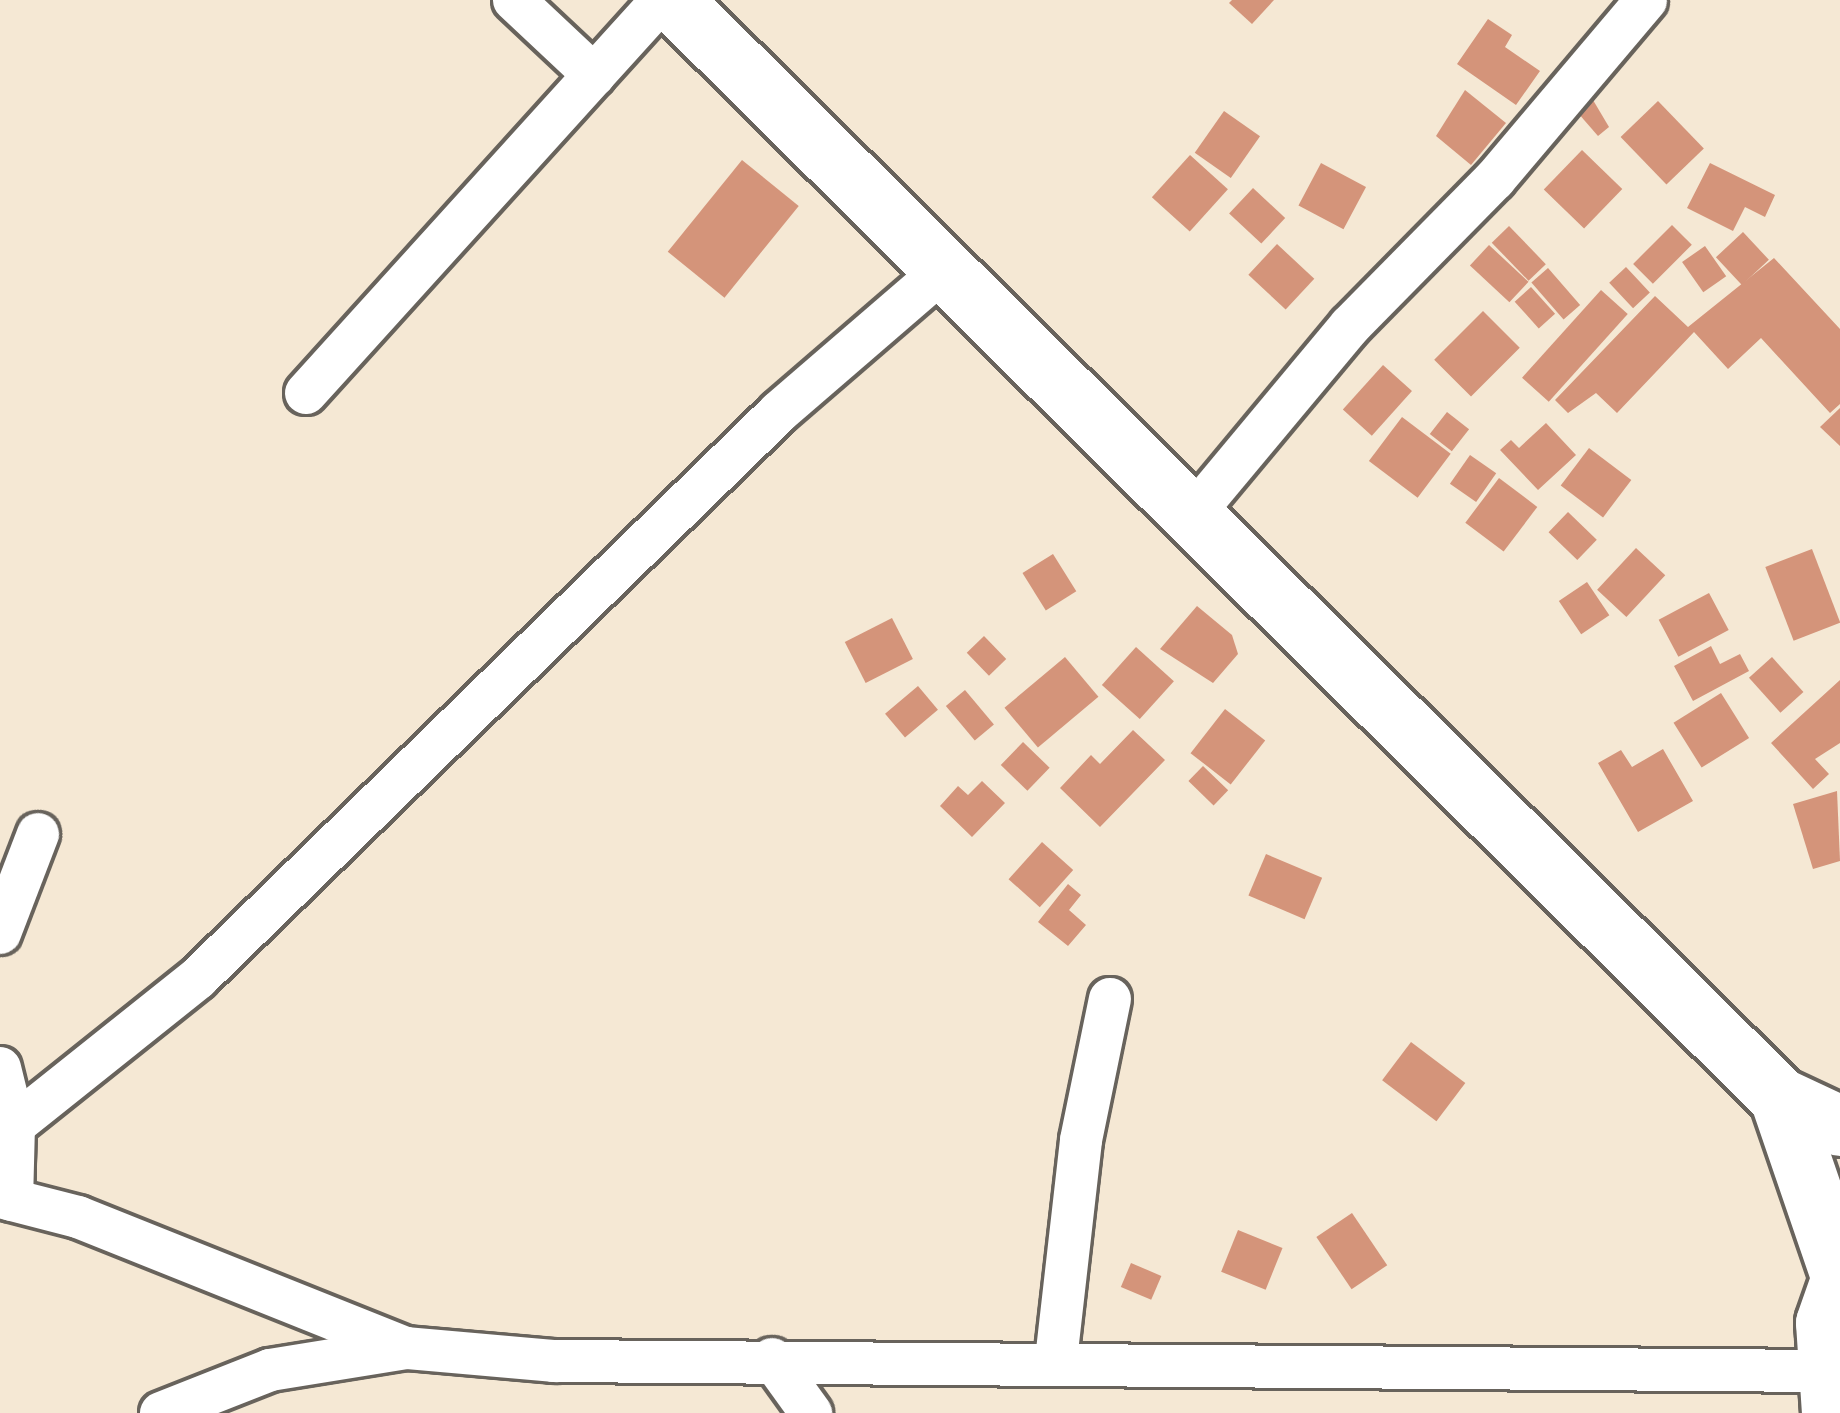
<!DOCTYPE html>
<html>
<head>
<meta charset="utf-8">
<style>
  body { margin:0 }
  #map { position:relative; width:1840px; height:1413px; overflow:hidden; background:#f5e8d4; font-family:Pangolin,sans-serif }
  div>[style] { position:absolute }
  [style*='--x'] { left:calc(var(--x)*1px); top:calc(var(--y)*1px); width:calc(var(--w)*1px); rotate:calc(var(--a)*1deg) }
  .building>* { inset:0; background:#d4947a; transform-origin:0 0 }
  .roads { filter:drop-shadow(3px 0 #68635c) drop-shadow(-3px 0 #68635c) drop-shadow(0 3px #68635c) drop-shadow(0 -3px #68635c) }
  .street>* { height:42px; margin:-21px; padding:0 21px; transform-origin:21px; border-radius:21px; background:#fff }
  .secondary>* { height:60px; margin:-30px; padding:0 30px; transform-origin:30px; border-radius:30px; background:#fff }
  span { translate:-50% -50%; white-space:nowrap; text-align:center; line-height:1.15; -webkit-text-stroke:9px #f7f3e8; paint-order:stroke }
</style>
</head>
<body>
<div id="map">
  <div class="building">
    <div style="clip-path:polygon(1274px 0,1252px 24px,1229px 3px,1232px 0)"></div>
    <div style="clip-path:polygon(1488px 19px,1512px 35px,1505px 47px,1540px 71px,1516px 105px,1457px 64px)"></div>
    <div style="clip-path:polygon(1465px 90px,1506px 123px,1471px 165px,1436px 136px)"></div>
    <div style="clip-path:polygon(1593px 100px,1609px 127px,1598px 136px,1578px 113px)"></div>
    <div style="left:1658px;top:101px;width:66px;height:52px;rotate:46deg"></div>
    <div style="left:1224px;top:111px;width:44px;height:51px;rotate:35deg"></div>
    <div style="left:1582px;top:150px;width:56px;height:55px;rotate:44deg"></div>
    <div style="left:1190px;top:155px;width:51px;height:57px;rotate:42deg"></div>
    <div style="left:742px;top:160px;width:73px;height:118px;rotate:39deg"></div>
    <div style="left:1321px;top:163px;width:51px;height:48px;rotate:28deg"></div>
    <div style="clip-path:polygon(1710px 163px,1775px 195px,1765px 217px,1745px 207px,1733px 231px,1687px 208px)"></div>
    <div style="left:1253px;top:188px;width:44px;height:35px;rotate:43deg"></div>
    <div style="left:1672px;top:225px;width:28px;height:55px;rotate:45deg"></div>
    <div style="left:1509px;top:226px;width:53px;height:24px;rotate:46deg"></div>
    <div style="left:1743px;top:232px;width:38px;height:37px;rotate:47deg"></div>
    <div style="left:1277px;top:244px;width:51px;height:42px;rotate:43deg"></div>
    <div style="left:1489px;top:245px;width:54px;height:28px;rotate:43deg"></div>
    <div style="left:1705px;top:246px;width:37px;height:28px;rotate:55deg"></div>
    <div style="clip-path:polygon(1774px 258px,1840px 329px,1840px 404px,1830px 413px,1761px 338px,1728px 369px,1694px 332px,1617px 413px,1596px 393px,1568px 413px,1555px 400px,1655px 296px,1688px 327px)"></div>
    <div style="left:1626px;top:267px;width:35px;height:23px;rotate:47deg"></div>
    <div style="left:1548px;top:268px;width:49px;height:22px;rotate:49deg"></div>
    <div style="left:1531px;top:287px;width:36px;height:22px;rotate:48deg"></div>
    <div style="left:1601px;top:290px;width:36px;height:118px;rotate:42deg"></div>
    <div style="left:1483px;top:311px;width:52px;height:69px;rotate:45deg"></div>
    <div style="left:1383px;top:365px;width:39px;height:60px;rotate:42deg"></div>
    <div style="clip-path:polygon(1840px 408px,1840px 446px,1820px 427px)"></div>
    <div style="left:1447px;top:412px;width:28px;height:28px;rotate:38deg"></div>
    <div style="left:1402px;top:417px;width:61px;height:55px;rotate:37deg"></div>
    <div style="clip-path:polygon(1546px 423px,1576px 455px,1538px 490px,1500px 450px,1511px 440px,1519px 448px)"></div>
    <div style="left:1589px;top:448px;width:53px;height:47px;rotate:37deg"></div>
    <div style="left:1470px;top:455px;width:32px;height:35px;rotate:35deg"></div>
    <div style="left:1499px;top:478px;width:48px;height:56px;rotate:37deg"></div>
    <div style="left:1568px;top:512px;width:40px;height:28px;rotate:44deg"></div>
    <div style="left:1636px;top:548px;width:40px;height:57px;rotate:43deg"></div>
    <div style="left:1812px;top:549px;width:79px;height:50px;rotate:69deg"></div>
    <div style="left:1053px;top:554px;width:44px;height:36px;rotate:58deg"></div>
    <div style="left:1587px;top:582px;width:40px;height:34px;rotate:56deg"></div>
    <div style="left:1709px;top:593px;width:42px;height:57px;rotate:62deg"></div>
    <div style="clip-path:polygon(1197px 606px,1232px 635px,1238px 654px,1213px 683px,1160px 649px)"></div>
    <div style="left:892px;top:618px;width:46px;height:53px;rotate:63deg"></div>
    <div style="left:984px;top:636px;width:32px;height:24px;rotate:46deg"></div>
    <div style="clip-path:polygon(1711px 646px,1720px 664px,1740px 654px,1749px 671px,1693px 701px,1674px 666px)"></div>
    <div style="left:1136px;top:647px;width:51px;height:51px;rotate:42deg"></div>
    <div style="left:1065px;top:657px;width:52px;height:79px;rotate:50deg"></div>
    <div style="left:1772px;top:657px;width:47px;height:31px;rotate:48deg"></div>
    <div style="clip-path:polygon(1840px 680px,1840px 743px,1815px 759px,1829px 774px,1813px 789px,1771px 743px)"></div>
    <div style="left:918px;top:686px;width:31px;height:43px;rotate:50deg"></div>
    <div style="left:965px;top:690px;width:45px;height:25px;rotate:50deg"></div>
    <div style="left:1721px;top:693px;width:53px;height:56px;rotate:58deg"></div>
    <div style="left:1225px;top:709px;width:51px;height:56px;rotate:38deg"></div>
    <div style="clip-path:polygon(1133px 730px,1165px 760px,1100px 827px,1060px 788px,1091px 755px,1100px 764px)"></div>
    <div style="left:1023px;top:742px;width:37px;height:32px;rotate:44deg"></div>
    <div style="clip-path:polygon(1663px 749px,1693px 801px,1638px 832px,1598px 763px,1621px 750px,1632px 767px)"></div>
    <div style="left:1203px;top:766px;width:35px;height:21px;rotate:44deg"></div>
    <div style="clip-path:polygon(982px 781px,1005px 803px,972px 837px,940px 806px,958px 786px,968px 795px)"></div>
    <div style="clip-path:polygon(1837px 791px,1840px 861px,1813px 869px,1793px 804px)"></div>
    <div style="left:1042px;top:842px;width:42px;height:50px;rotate:42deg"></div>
    <div style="left:1266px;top:854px;width:61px;height:45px;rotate:23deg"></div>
    <div style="clip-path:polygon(1068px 884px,1081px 895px,1069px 910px,1086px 925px,1068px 946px,1038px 922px)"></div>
    <div style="left:1411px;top:1042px;width:68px;height:48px;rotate:37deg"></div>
    <div style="left:1352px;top:1213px;width:63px;height:43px;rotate:56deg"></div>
    <div style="left:1238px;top:1230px;width:48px;height:45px;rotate:22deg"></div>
    <div style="left:1131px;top:1263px;width:33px;height:26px;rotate:23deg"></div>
  </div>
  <div class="roads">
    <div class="street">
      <div style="--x:514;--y:0;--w:110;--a:43.2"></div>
      <div style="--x:306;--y:393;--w:530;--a:-47.83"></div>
      <div style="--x:1195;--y:512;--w:242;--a:-50.2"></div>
      <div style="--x:1350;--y:326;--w:206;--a:-45.4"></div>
      <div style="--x:1495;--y:179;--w:234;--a:-49.8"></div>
      <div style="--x:0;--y:933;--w:106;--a:-69"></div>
      <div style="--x:0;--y:1068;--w:59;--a:76.2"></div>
      <div style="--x:14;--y:1125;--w:75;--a:91.5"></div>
      <div style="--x:14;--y:1125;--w:236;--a:-38.6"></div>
      <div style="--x:198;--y:978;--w:811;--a:-44.25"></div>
      <div style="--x:779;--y:412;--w:221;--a:-40.8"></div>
      <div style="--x:0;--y:1197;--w:81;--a:14.4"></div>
      <div style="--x:78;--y:1217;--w:350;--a:21.8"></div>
      <div style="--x:772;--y:1359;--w:67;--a:54.2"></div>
      <div style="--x:1056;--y:1360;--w:221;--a:-83.5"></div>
      <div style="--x:1081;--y:1140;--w:144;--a:-78.4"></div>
      <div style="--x:161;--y:1413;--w:117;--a:-21.5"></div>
      <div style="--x:270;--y:1370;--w:138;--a:-9.2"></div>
      <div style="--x:406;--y:1348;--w:149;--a:5"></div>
      <div style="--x:554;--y:1361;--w:1270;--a:0.45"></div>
    </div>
    <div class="secondary">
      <div style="--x:672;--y:0;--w:1560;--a:44.74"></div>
      <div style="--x:1780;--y:1098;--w:66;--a:25"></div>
      <div style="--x:1780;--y:1098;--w:185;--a:71.1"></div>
      <div style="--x:1832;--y:1413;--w:90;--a:-93.8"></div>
      <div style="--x:1826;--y:1323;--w:42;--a:-70.7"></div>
    </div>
  </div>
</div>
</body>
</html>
